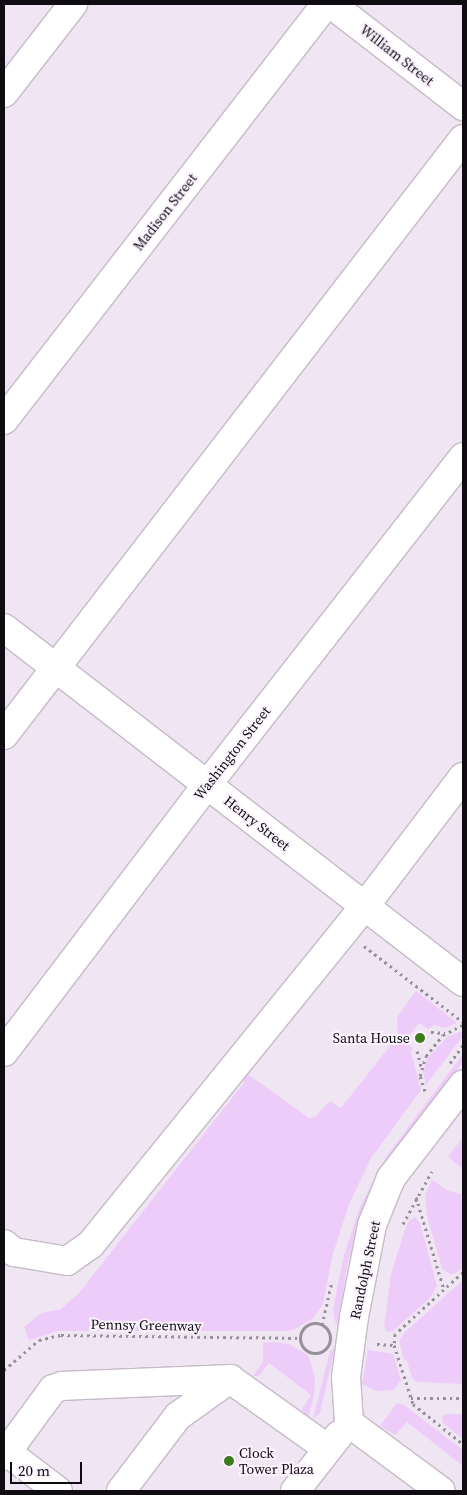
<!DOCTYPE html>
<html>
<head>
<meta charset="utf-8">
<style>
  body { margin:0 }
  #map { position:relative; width:467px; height:1495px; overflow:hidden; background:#efe5f3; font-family:"Source Serif 4",serif }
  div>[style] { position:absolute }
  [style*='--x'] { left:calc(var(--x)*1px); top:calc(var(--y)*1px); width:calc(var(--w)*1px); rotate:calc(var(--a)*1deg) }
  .green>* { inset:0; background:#eeccf9 }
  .path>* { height:3px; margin-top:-1.5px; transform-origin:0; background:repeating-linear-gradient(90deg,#978f9a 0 2.5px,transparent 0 6.5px) }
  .path>.ring { margin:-1.5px; padding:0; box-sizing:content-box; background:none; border:3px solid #978f9a; border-radius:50% }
  .roads { filter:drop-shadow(1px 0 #c5bbc8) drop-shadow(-1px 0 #c5bbc8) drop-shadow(0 1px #c5bbc8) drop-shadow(0 -1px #c5bbc8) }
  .minor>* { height:28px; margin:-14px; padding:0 14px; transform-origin:14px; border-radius:14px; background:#fff }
  .dots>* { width:14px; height:14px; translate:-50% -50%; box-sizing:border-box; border:2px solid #fbf3fe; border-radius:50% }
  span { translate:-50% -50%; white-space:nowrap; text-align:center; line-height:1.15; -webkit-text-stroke:4px #fbf3fe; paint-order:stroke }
  .street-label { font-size:14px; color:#100d12 }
  .poi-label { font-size:14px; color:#100d12 }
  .right { translate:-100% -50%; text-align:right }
  .left { translate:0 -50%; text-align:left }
  .frame { position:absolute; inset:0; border:5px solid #100d12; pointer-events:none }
  .scale { position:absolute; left:10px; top:1462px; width:72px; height:22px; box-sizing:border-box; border:2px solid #100d12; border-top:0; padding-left:6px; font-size:15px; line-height:18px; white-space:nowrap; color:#100d12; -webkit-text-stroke:4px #fbf3fe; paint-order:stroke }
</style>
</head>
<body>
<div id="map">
  <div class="green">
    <div style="clip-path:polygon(416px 991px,457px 1023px,445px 1028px,434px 1025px,428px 1029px,419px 1023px,405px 1041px,413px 1048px,411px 1052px,421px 1090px,371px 1158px,349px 1204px,332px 1257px,323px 1304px,313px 1318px,297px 1328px,287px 1331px,58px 1331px,29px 1340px,24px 1327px,41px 1313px,61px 1309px,79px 1293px,243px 1084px,246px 1073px,309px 1118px,315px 1117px,330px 1101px,341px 1108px,398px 1036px,397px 1017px)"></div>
    <div style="clip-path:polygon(463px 1031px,463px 1036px,426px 1085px,423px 1072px,427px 1059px,447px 1037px)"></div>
    <div style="clip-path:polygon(463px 1054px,463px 1062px,397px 1149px,361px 1220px,347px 1265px,338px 1328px,334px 1318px,333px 1309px,344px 1255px,360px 1207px,386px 1157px)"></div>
    <div style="clip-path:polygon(463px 1137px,463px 1169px,448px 1157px)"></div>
    <div style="clip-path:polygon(432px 1180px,447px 1190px,463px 1195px,463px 1268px,452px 1275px,442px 1269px,427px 1216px,425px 1195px)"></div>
    <div style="clip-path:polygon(415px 1217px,420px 1223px,437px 1286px,430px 1298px,393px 1331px,387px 1332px,384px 1327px,391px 1274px,404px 1232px,409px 1221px)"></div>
    <div style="clip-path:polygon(463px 1280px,463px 1384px,417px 1382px,412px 1378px,407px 1361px,404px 1360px,399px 1341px,404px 1333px)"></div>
    <div style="clip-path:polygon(271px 1342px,289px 1344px,308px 1355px,315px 1377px,314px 1395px,308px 1418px,302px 1409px,311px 1395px,269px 1363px,259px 1376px,253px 1376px,263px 1362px,263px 1343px)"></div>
    <div style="clip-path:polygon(335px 1348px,320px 1413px,313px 1419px,330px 1351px)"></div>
    <div style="clip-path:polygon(368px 1350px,393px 1354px,401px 1380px,394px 1390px,377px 1391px,362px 1384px)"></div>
    <div style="clip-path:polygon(397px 1403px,404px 1405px,463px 1450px,463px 1466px,407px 1422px,395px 1435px,380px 1426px)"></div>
    <div style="clip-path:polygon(445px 1414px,463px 1414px,463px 1439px,443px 1423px,442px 1417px)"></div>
  </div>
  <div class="path">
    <div style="--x:364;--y:946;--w:125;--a:37.5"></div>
    <div style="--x:431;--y:1032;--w:14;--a:4"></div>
    <div style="--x:417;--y:1051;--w:16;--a:75"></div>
    <div style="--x:450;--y:1063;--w:22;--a:-54"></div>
    <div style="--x:425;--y:1091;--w:16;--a:-108"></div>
    <div style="--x:420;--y:1076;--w:21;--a:-73"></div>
    <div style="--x:426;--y:1056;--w:27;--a:-51"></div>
    <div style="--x:443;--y:1035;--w:22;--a:-27"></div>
    <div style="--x:416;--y:1197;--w:97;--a:73.2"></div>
    <div style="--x:403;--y:1224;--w:60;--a:-61.3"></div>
    <div style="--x:463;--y:1272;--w:92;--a:137.6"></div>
    <div style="--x:395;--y:1334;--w:11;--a:95"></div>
    <div style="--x:394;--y:1345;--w:62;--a:72.1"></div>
    <div style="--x:413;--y:1404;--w:64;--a:38.7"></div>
    <div class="ring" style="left:300px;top:1323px;width:27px;height:27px"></div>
    <div style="--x:322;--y:1325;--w:45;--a:-77.2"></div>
    <div style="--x:377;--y:1344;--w:17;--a:3"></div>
    <div style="--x:4;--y:1370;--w:46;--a:-40.6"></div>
    <div style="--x:39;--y:1340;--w:23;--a:-13"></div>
    <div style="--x:61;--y:1335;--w:239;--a:0.7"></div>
    <div style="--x:411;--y:1398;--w:52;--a:0"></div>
  </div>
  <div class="roads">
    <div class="minor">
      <div style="--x:331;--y:4;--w:167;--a:37.7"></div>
      <div style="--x:4;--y:93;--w:113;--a:-52.2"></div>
      <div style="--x:4;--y:420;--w:526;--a:-52.26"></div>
      <div style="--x:4;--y:628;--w:580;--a:37.64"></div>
      <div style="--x:4;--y:735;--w:752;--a:-52.4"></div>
      <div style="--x:4;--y:1052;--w:335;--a:-52.8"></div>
      <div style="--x:207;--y:785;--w:416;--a:-52"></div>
      <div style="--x:4;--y:1244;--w:13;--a:39"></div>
      <div style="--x:14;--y:1252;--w:54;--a:9.6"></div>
      <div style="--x:67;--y:1261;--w:29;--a:-35"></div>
      <div style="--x:91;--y:1244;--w:435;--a:-51"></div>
      <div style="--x:365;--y:906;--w:162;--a:-52.8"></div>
      <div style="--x:349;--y:1423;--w:46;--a:-93.7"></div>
      <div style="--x:346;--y:1377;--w:61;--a:-82.4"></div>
      <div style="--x:354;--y:1317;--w:94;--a:-78.9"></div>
      <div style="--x:372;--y:1225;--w:51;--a:-68"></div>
      <div style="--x:391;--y:1178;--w:118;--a:-52.3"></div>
      <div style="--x:349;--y:1423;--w:114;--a:36.5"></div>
      <div style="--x:7;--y:1452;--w:64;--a:37.4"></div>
      <div style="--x:4;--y:1456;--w:83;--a:-53.8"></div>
      <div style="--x:53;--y:1389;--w:9;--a:-18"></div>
      <div style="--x:62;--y:1386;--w:168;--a:-2.4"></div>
      <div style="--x:121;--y:1491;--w:94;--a:-52.8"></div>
      <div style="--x:178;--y:1416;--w:64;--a:-35.4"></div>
      <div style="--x:230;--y:1379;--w:120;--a:35.5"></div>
      <div style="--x:295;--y:1491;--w:71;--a:-51.8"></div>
    </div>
  </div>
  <div class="dots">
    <div style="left:420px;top:1038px;background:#3b7c1c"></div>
    <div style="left:229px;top:1461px;background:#3b7c1c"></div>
  </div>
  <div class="street-label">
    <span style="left:397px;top:55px;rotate:38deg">William Street</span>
    <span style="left:165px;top:212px;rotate:-52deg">Madison Street</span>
    <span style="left:232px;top:753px;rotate:-52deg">Washington Street</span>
    <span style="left:257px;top:823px;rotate:38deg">Henry Street</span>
    <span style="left:365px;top:1270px;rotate:-78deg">Randolph Street</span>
    <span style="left:146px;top:1325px;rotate:1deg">Pennsy Greenway</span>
  </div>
  <div class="poi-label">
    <span class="right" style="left:410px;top:1038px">Santa House</span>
    <span class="left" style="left:239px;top:1461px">Clock<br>Tower Plaza</span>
  </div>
  <div class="frame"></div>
  <div class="scale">20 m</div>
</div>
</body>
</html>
